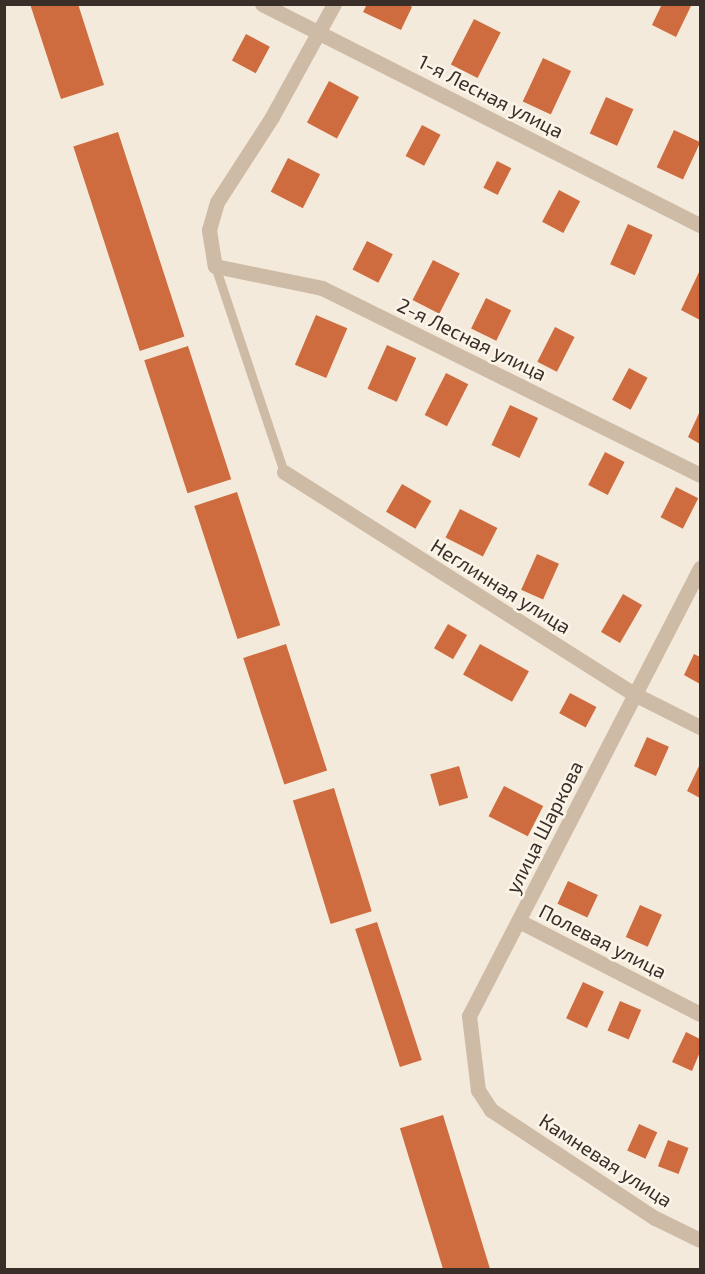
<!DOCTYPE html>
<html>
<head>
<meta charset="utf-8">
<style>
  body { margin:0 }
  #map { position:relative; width:705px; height:1274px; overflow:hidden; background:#f4eadb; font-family:"Exo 2",sans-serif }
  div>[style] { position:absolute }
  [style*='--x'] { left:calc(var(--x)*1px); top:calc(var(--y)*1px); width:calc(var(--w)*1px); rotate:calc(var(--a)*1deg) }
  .building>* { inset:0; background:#ce6c3f; transform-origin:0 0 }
  .service>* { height:9px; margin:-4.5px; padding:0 4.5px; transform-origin:4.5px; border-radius:4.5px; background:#cdbba6 }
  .minor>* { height:15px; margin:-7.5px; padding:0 7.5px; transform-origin:7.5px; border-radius:7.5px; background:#cdbba6 }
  span { translate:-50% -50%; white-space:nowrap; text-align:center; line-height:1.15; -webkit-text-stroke:5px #fbf4e8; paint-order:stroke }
  .street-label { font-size:20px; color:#392e28 }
  .frame { position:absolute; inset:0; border:6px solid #392e28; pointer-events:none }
</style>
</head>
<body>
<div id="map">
  <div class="building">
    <div style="clip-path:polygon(30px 4px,78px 4px,104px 85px,61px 99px)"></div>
    <div style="clip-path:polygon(367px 4px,407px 4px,412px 7px,401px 30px,363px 12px)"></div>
    <div style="clip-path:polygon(662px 4px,692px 4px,676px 37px,652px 25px)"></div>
    <div style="left:474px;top:19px;width:30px;height:51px;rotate:27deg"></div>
    <div style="left:246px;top:34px;width:27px;height:30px;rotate:28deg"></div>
    <div style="left:543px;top:58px;width:31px;height:48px;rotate:25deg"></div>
    <div style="left:329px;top:81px;width:34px;height:47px;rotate:28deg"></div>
    <div style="left:606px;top:97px;width:30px;height:40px;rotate:24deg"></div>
    <div style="left:422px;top:125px;width:21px;height:35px;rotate:28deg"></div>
    <div style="left:674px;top:130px;width:29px;height:41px;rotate:25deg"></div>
    <div style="left:118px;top:132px;width:215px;height:47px;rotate:72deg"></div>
    <div style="left:288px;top:158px;width:36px;height:38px;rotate:27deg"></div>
    <div style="left:497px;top:161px;width:16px;height:30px;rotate:27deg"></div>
    <div style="left:559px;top:190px;width:24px;height:36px;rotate:28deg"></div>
    <div style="left:628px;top:224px;width:27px;height:44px;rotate:24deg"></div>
    <div style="left:367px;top:241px;width:29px;height:32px;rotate:27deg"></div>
    <div style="left:433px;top:260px;width:30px;height:45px;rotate:27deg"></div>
    <div style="clip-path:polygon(700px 270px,700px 320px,681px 310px)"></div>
    <div style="left:486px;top:298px;width:28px;height:34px;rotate:26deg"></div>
    <div style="left:316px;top:315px;width:34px;height:54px;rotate:23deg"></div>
    <div style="left:555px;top:327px;width:22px;height:39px;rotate:27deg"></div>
    <div style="left:387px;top:345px;width:32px;height:48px;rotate:24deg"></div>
    <div style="left:188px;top:346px;width:140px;height:46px;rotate:72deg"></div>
    <div style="left:629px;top:368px;width:21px;height:36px;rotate:28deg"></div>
    <div style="left:446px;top:373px;width:25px;height:47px;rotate:27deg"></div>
    <div style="left:510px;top:405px;width:31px;height:44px;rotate:25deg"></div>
    <div style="clip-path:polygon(700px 411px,700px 444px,688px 437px)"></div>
    <div style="left:605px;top:452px;width:22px;height:37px;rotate:27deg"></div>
    <div style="left:402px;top:484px;width:34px;height:32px;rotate:30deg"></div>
    <div style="left:676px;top:487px;width:25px;height:34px;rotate:27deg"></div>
    <div style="left:237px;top:492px;width:140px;height:45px;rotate:72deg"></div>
    <div style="left:460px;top:509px;width:42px;height:32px;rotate:27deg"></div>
    <div style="left:537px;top:554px;width:24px;height:39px;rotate:24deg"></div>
    <div style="left:623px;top:594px;width:22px;height:44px;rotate:30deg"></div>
    <div style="left:448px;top:624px;width:22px;height:28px;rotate:30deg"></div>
    <div style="left:286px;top:644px;width:133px;height:45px;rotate:72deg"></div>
    <div style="left:480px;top:644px;width:56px;height:35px;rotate:29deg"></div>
    <div style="clip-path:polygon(694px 654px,700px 657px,700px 684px,684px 675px)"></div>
    <div style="left:570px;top:693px;width:30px;height:23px;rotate:28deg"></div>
    <div style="left:647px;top:737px;width:24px;height:32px;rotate:24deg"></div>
    <div style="clip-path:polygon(700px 764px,700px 798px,687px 791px)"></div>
    <div style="left:459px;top:766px;width:33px;height:30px;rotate:74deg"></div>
    <div style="left:504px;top:786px;width:44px;height:34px;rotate:27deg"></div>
    <div style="left:334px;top:788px;width:129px;height:43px;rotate:73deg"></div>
    <div style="left:568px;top:881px;width:33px;height:25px;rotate:25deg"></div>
    <div style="left:640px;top:905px;width:24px;height:35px;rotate:24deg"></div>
    <div style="left:377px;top:922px;width:145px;height:23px;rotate:72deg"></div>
    <div style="left:583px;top:982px;width:23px;height:40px;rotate:25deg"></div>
    <div style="left:620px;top:1001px;width:23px;height:32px;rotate:23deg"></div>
    <div style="clip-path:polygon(686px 1032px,700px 1039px,700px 1052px,692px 1071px,672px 1062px)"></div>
    <div style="left:443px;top:1115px;width:162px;height:45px;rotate:73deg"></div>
    <div style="left:639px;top:1124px;width:20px;height:29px;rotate:24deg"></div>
    <div style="left:668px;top:1140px;width:22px;height:28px;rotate:21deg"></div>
  </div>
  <div class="service">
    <div style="--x:215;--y:266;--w:217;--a:71.5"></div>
  </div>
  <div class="minor">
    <div style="--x:262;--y:4;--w:491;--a:26.8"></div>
    <div style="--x:334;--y:4;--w:129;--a:118.8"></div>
    <div style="--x:272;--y:117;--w:101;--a:122.9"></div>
    <div style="--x:217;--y:202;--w:29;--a:106"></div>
    <div style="--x:209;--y:230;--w:36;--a:81"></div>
    <div style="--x:215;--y:266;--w:109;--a:11.6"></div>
    <div style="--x:322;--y:288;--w:422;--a:26.3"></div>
    <div style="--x:284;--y:472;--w:417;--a:32.4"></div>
    <div style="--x:636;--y:695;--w:72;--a:26.6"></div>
    <div style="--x:700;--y:568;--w:504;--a:117.28"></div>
    <div style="--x:469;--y:1016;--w:75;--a:83.1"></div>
    <div style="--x:478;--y:1090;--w:24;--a:57"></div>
    <div style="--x:491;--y:1110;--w:196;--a:33.4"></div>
    <div style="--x:655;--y:1218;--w:50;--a:26.1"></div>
    <div style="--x:519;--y:921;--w:203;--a:27.2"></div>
  </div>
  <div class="street-label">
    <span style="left:491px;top:96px;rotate:27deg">1-я Лесная улица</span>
    <span style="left:472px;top:339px;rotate:26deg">2-я Лесная улица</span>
    <span style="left:501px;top:586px;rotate:32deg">Неглинная улица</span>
    <span style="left:544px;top:827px;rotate:-63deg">улица Шаркова</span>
    <span style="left:603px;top:941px;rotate:27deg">Полевая улица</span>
    <span style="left:606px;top:1160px;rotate:33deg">Камневая улица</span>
  </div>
  <div class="frame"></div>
</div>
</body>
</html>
